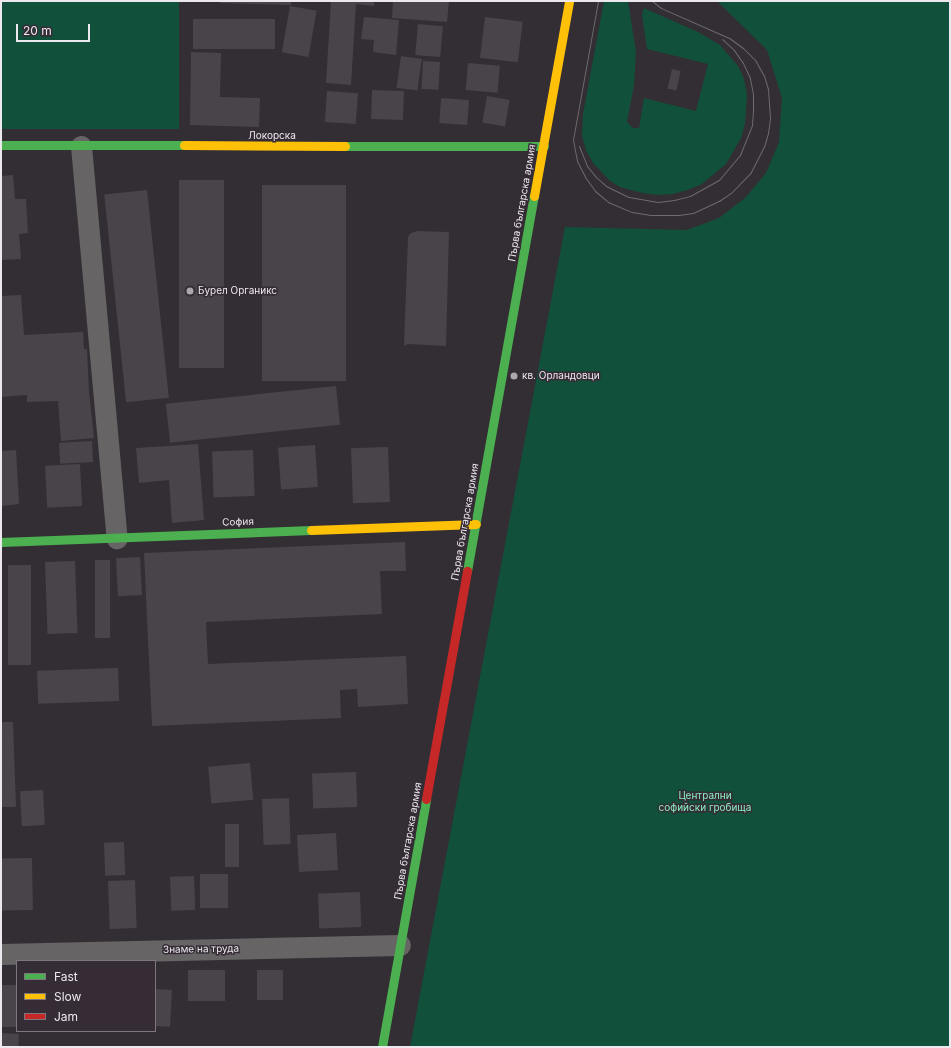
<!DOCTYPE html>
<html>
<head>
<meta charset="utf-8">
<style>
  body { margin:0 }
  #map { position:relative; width:951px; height:1048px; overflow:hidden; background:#332e34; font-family:Inter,sans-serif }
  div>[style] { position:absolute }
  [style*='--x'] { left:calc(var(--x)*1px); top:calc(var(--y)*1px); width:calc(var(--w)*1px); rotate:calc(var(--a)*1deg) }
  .green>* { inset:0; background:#11503a; transform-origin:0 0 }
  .building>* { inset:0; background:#484449; transform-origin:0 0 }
  .street>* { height:21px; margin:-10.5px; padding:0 10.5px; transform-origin:10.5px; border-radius:10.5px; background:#666464 }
  .fast>* { height:9px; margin:-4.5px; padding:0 4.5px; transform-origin:4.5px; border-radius:4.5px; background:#4caf50 }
  .slow>* { height:9px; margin:-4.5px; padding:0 4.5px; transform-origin:4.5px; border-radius:4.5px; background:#ffc107 }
  .jam>* { height:9px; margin:-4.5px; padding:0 4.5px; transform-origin:4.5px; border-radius:4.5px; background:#c62828 }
  .tram>* { height:1px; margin:-0.5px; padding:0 0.5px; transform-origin:0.5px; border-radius:0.5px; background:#6e6a6d }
  .dots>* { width:11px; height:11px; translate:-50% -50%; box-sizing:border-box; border:2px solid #352c36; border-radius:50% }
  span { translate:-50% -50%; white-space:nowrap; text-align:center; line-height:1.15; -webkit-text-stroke:3px #352c36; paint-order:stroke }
  .street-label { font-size:10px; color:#ede8ee }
  .poi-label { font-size:10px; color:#ede8ee }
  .left { translate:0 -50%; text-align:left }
  .park-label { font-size:10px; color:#8bedc1 }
  .frame { position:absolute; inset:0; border:2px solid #ede8ee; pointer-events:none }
  .legend { position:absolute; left:16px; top:960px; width:140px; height:72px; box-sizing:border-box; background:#352c36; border:1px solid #7f7780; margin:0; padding:5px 7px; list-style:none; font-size:12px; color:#ede8ee }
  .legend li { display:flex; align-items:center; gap:8px; height:20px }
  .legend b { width:20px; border:1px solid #7f7780 }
  .scale { position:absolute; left:16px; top:24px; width:74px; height:18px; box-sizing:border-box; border:2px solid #ede8ee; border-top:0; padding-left:5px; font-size:12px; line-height:14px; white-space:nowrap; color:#ede8ee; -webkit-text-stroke:3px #352c36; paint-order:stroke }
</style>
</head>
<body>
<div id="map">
  <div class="green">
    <div style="left:1px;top:1px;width:178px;height:128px"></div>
    <div style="clip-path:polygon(604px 1px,628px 1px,636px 52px,634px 85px,627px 122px,633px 128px,639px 128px,644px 98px,696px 111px,708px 64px,647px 49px,642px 15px,644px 8px,698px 32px,720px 45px,738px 66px,744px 79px,747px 95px,745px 124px,741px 138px,726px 164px,702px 184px,688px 190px,673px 194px,658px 195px,642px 193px,620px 187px,610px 181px,593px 163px,586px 150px,582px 136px,583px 114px)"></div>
    <div style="clip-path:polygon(717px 1px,950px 1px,950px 1047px,410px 1047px,565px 227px,687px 230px,719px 218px,745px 198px,766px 173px,779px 142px,782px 98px,767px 50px)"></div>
  </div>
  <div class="building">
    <div style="clip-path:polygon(220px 1px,291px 1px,291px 5px,220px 3px)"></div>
    <div style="clip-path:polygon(331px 1px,374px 1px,374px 6px,356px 4px,351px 85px,326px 83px)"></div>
    <div style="clip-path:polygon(393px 1px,449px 1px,447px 22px,392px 18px)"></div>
    <div style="left:290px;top:6px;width:27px;height:47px;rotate:10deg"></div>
    <div style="clip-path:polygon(364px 17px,399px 20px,396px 55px,373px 52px,374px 40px,361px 39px)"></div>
    <div style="left:485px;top:17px;width:38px;height:41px;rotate:7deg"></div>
    <div style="left:193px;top:19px;width:82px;height:30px"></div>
    <div style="left:418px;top:24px;width:25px;height:31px;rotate:5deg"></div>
    <div style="clip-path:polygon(191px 52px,221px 53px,220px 97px,260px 98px,259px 127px,190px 125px)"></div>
    <div style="left:401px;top:56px;width:21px;height:32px;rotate:8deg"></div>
    <div style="left:423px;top:61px;width:17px;height:28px;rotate:3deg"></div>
    <div style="left:468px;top:63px;width:32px;height:27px;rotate:5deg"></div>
    <div style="left:672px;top:69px;width:9px;height:20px;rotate:13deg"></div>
    <div style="left:372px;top:90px;width:32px;height:29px;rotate:2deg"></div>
    <div style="left:327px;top:91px;width:31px;height:31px;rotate:4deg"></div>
    <div style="left:487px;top:96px;width:23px;height:27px;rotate:10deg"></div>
    <div style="left:441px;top:98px;width:28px;height:25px;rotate:4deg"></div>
    <div style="clip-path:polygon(13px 175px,15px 199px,26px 199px,28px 233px,19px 234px,21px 259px,1px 260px,1px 176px)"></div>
    <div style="left:179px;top:180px;width:45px;height:188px"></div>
    <div style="left:262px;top:185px;width:84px;height:196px"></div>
    <div style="left:147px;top:190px;width:209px;height:43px;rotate:84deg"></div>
    <div style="clip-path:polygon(418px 231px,449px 232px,446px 346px,408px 344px,404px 346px,408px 237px,411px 233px)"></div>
    <div style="clip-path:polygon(21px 295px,24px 335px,83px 332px,84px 349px,87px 349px,89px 392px,94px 438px,61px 441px,58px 401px,27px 402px,27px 395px,1px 397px,1px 296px)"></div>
    <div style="left:336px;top:386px;width:39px;height:171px;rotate:84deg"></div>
    <div style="left:92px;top:441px;width:21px;height:33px;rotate:87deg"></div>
    <div style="clip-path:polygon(198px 444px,204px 520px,172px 523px,169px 480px,139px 483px,136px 448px)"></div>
    <div style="left:315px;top:445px;width:42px;height:37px;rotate:86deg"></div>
    <div style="left:388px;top:447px;width:55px;height:37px;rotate:88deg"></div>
    <div style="clip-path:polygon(16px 450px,19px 504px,1px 506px,1px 451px)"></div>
    <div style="left:253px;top:450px;width:46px;height:41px;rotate:88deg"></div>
    <div style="left:80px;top:464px;width:42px;height:35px;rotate:87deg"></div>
    <div style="clip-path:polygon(405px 542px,406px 571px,380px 571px,382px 614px,206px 622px,208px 664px,406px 656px,408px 704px,358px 707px,357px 689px,340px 690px,341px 718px,152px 726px,144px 553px)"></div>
    <div style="left:140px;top:557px;width:38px;height:24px;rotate:87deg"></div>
    <div style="left:95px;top:560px;width:15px;height:78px"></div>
    <div style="left:75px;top:561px;width:72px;height:30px;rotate:88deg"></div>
    <div style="left:8px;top:565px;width:23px;height:100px"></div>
    <div style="left:118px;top:668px;width:33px;height:81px;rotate:88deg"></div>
    <div style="clip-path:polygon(1px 722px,13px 722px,16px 807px,1px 807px)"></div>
    <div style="left:250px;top:763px;width:37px;height:42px;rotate:85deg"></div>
    <div style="left:356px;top:772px;width:35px;height:44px;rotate:88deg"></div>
    <div style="left:43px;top:790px;width:35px;height:23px;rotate:87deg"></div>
    <div style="left:289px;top:798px;width:46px;height:27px;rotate:88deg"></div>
    <div style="left:225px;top:824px;width:14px;height:43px"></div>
    <div style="left:336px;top:833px;width:37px;height:39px;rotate:87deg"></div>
    <div style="left:124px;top:842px;width:33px;height:20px;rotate:88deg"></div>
    <div style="left:32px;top:858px;width:52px;height:31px;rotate:89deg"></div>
    <div style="left:200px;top:874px;width:28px;height:34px"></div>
    <div style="left:194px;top:876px;width:34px;height:24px;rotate:88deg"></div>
    <div style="left:135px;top:880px;width:48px;height:27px;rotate:88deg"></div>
    <div style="left:360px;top:892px;width:35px;height:42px;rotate:88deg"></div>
    <div style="left:188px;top:970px;width:37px;height:31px"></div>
    <div style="left:283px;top:970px;width:30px;height:26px;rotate:90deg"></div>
    <div style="left:1px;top:985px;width:16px;height:42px"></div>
    <div style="left:155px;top:989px;width:17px;height:37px;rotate:3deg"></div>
    <div style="left:1px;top:1033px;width:18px;height:14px;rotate:3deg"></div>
  </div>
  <div class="street">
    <div style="--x:81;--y:146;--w:394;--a:84.8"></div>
    <div style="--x:1;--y:954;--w:399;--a:-1.3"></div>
  </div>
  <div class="fast">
    <div style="--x:1;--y:145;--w:183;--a:0"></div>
    <div style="--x:345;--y:146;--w:199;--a:0"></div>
    <div style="--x:1;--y:542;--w:310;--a:-2.2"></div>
    <div style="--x:467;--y:571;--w:381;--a:-79.9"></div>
    <div style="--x:382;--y:1047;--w:252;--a:-79.9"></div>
  </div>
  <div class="slow">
    <div style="--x:184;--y:145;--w:161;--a:0.4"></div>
    <div style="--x:534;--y:196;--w:198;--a:-79.8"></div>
    <div style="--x:311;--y:530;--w:165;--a:-2.1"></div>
  </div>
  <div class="jam">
    <div style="--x:426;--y:799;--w:232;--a:-79.8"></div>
  </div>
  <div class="tram">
    <div style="--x:598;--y:1;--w:141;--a:100.2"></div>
    <div style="--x:573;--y:140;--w:21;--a:79"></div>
    <div style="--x:577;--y:161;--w:18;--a:63"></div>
    <div style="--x:585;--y:177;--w:17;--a:54"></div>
    <div style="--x:595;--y:191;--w:17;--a:40"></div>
    <div style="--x:608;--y:202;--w:26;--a:23"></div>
    <div style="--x:632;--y:212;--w:19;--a:9"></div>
    <div style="--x:651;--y:215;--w:28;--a:0"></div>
    <div style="--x:679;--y:215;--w:14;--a:-8"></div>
    <div style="--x:693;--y:213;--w:29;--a:-25"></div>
    <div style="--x:719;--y:201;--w:14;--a:-34"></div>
    <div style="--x:731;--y:193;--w:29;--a:-46"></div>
    <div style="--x:751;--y:172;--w:28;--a:-63"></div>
    <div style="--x:764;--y:147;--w:15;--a:-74"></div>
    <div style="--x:768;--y:133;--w:15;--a:-82"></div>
    <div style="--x:770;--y:118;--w:29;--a:-94"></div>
    <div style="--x:768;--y:89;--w:14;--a:-107"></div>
    <div style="--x:764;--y:76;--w:18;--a:-119"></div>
    <div style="--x:755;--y:60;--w:17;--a:-135"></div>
    <div style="--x:743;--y:48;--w:17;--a:-144"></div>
    <div style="--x:729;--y:38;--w:74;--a:-156.2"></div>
    <div style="--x:661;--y:8;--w:11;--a:-142"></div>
    <div style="--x:579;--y:146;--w:22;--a:68"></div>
    <div style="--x:587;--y:166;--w:14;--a:51"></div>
    <div style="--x:596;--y:177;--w:13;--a:42"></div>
    <div style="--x:606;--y:186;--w:25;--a:26"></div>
    <div style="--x:629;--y:197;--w:29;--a:10"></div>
    <div style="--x:658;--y:202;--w:16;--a:-7"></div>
    <div style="--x:674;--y:200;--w:16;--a:-14"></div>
    <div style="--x:690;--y:196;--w:33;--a:-29"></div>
    <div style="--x:719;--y:180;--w:33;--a:-50"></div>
    <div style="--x:740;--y:155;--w:32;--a:-68"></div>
    <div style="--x:752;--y:125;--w:16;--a:-86"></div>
    <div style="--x:753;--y:109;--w:15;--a:-90"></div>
    <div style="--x:753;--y:94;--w:16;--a:-101"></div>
    <div style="--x:750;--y:78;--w:17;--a:-115"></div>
    <div style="--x:743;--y:63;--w:16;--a:-125"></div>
    <div style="--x:734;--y:50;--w:16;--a:-137"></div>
  </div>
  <div class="dots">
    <div style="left:190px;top:291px;background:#aca7ad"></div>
    <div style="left:514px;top:376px;background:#aca7ad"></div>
  </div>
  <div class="street-label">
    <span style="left:272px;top:136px">Локорска</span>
    <span style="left:522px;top:203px;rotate:-80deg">Първа българска армия</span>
    <span style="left:238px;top:522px;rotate:-2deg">София</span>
    <span style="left:465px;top:522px;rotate:-80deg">Първа българска армия</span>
    <span style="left:408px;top:841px;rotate:-80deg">Първа българска армия</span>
    <span style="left:201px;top:949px;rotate:-1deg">Знаме на труда</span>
  </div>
  <div class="poi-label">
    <span class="left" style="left:198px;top:291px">Бурел Органикс</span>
    <span class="left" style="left:522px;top:376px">кв. Орландовци</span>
  </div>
  <div class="park-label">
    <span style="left:705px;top:801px">Централни<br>софийски гробища</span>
  </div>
  <div class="frame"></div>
  <ul class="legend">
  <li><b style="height:5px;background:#4caf50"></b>Fast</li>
  <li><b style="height:5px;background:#ffc107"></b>Slow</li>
  <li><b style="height:5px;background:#c62828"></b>Jam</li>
  </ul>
  <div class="scale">20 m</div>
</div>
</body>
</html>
